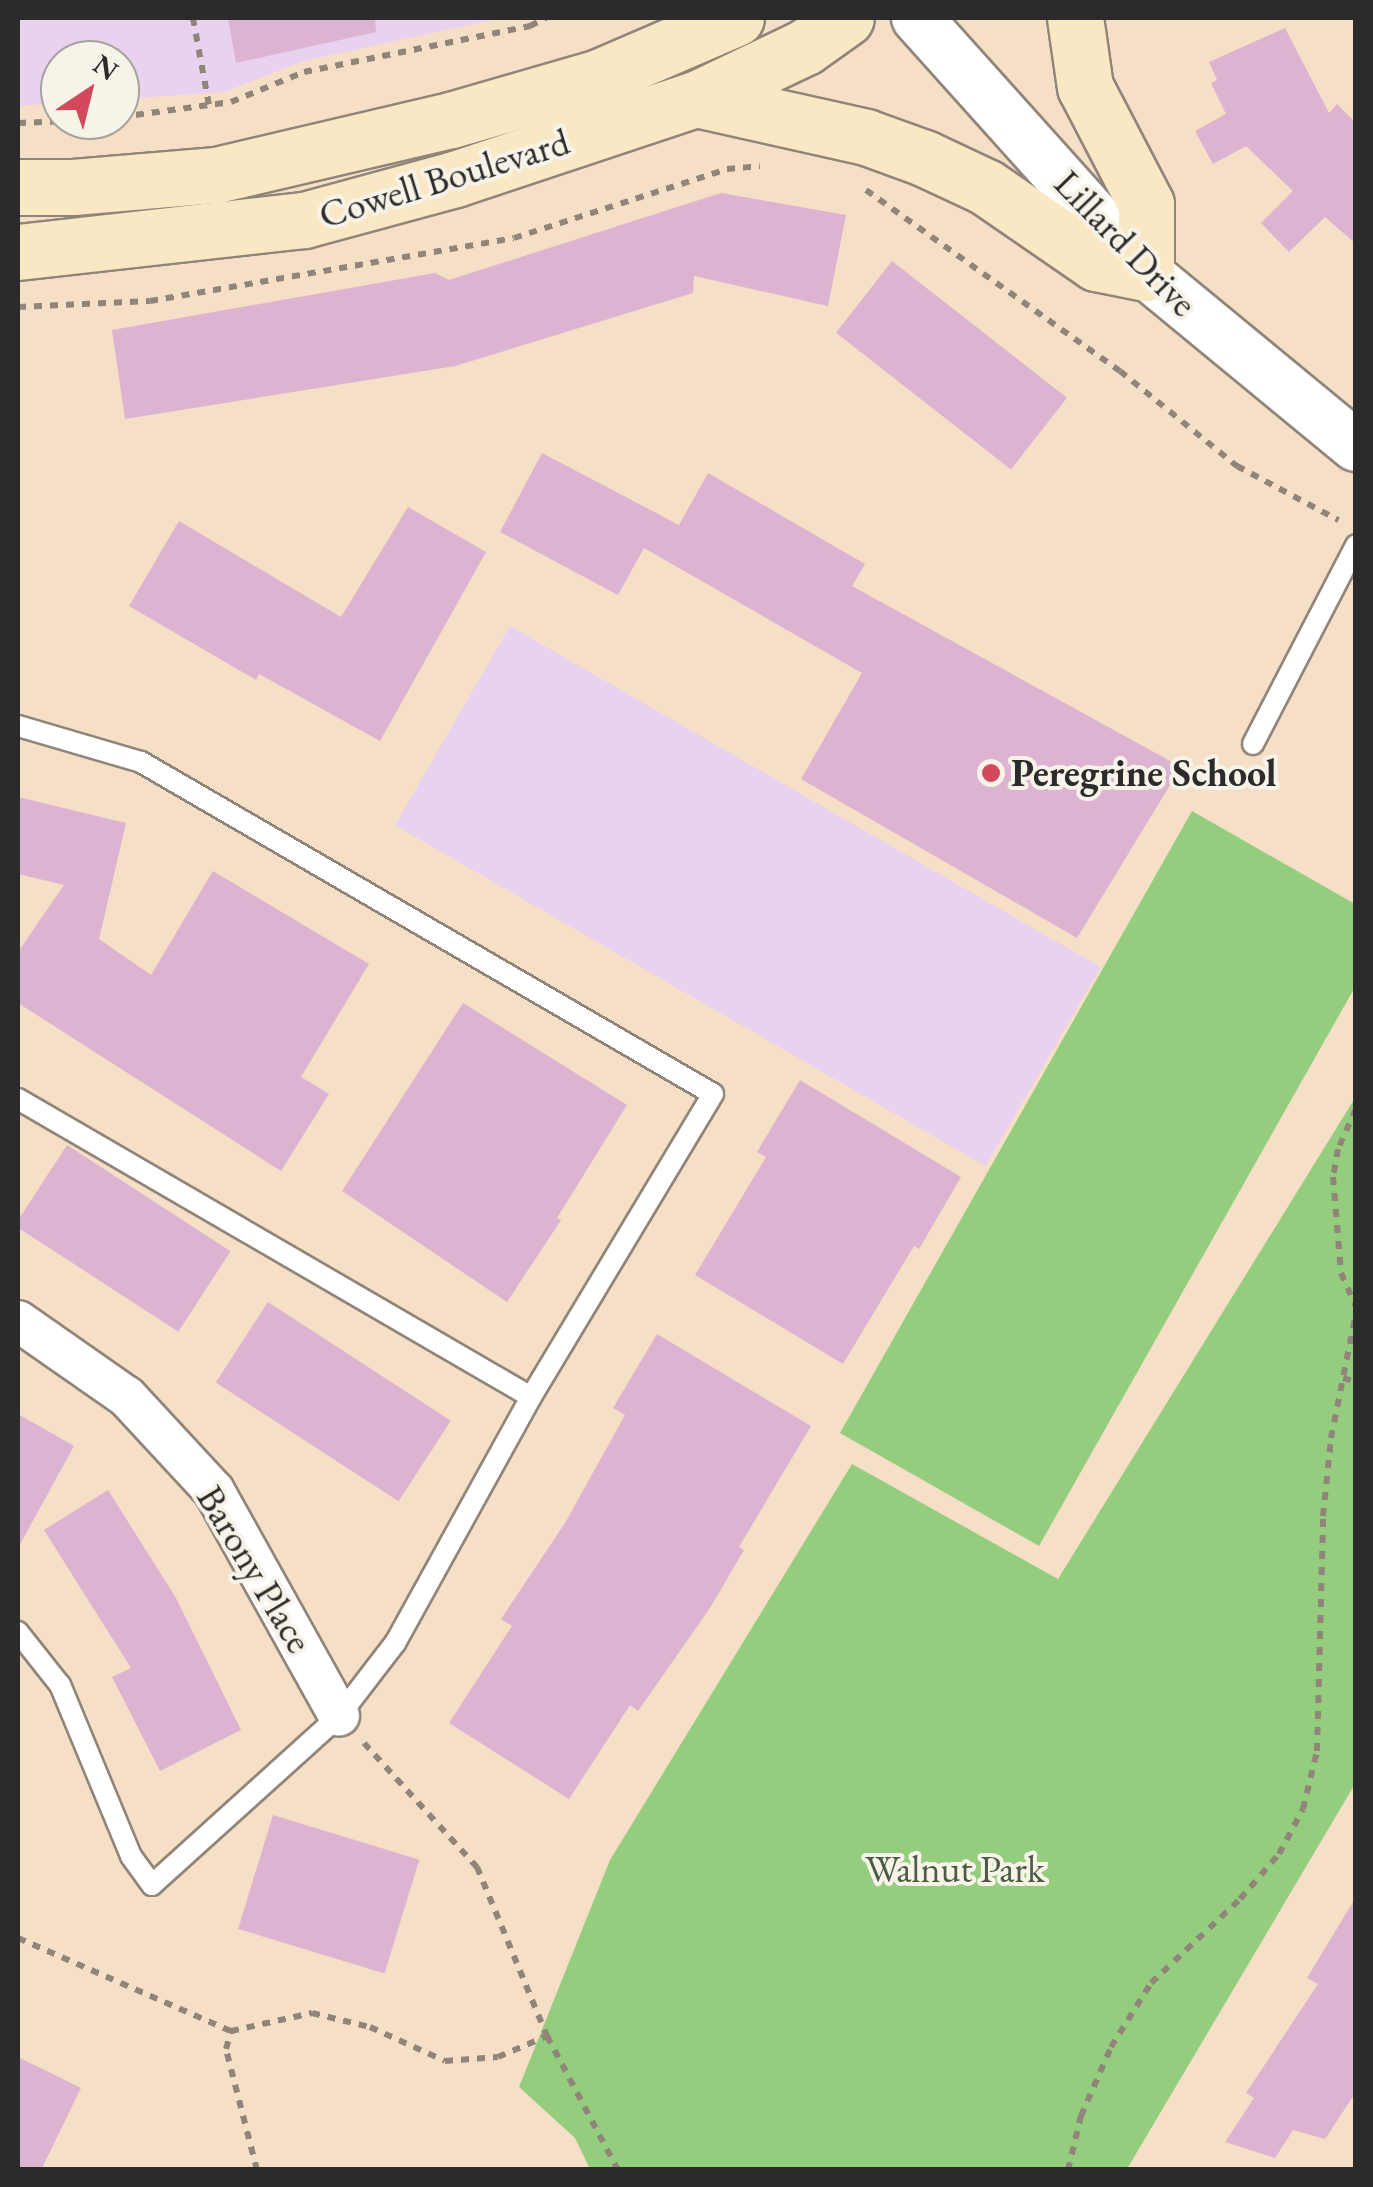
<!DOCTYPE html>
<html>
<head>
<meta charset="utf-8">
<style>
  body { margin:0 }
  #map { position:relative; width:1373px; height:2187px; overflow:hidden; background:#f5dfc6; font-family:"EB Garamond",serif }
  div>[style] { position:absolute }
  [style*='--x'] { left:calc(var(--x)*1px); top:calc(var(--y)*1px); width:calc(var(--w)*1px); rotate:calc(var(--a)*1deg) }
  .built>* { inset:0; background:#e8d2ef; transform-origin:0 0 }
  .green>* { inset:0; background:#95cd7f }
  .building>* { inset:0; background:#dcb3d0; transform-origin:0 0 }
  .path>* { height:6px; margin-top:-3px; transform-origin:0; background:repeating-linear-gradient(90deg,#908578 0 8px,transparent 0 16px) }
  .roads { filter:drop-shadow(2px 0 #908578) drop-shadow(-2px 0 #908578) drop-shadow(0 2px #908578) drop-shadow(0 -2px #908578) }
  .service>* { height:20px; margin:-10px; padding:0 10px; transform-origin:10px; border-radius:10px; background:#fff }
  .minor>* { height:40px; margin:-20px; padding:0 20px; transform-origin:20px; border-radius:20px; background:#fff }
  .tertiary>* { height:50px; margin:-25px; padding:0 25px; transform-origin:25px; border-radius:25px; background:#fff }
  .secondary>* { height:55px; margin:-27.5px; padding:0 27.5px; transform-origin:27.5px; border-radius:27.5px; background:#fae7c3 }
  .dots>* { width:28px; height:28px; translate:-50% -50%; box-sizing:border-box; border:5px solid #f7f3e8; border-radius:50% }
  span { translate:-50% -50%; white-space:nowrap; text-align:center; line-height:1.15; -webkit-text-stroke:8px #f7f3e8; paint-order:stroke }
  .street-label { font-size:38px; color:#2b2b2b }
  .poi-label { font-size:38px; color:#2b2b2b; font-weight:700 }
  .left { translate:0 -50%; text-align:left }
  .park-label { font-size:38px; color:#4b5c44 }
  .frame { position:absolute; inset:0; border:20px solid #2b2b2b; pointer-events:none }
  .north { position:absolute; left:40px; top:40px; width:100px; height:100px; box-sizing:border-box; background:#f7f3e8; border:2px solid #a5a39c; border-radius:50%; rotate:35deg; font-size:28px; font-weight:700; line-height:40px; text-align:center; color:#2b2b2b }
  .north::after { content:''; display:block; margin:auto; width:35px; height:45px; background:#d1495b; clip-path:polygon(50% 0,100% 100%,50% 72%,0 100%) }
</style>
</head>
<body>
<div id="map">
  <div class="built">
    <div style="clip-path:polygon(18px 18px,501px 18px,303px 61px,224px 92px,120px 99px,120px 60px,60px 60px,60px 103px,18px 106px)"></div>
    <div style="left:510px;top:626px;width:682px;height:230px;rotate:30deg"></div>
  </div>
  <div class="green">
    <div style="clip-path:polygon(1192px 811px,1355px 904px,1355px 987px,1039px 1546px,840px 1433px)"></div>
    <div style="clip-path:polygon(1355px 1098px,1355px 1784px,1127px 2169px,590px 2169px,575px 2138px,519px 2087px,610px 1860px,852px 1464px,1058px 1579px)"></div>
  </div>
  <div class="building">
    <div style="clip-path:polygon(228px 18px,375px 18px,376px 32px,236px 63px)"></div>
    <div style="clip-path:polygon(1285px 28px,1329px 113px,1337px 104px,1356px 123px,1356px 244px,1325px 217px,1289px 252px,1261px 223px,1293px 191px,1246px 146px,1213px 164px,1195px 131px,1226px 114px,1211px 83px,1217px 80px,1209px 62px)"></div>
    <div style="clip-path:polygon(721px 193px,846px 215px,828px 306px,694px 276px,693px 293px,455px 366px,125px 419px,112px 330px,435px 273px,449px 280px)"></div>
    <div style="left:892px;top:261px;width:222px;height:91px;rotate:38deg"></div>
    <div style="clip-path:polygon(542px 453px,679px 525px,708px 473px,865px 564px,852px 586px,1181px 767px,1077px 938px,801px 779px,862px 673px,644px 548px,618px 595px,500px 532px)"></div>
    <div style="clip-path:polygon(408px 507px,486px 552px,380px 741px,259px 674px,256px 680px,129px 606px,179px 521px,341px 617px)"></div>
    <div style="clip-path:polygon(18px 797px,126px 823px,99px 939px,151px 975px,213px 871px,369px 964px,301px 1077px,329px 1094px,281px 1171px,18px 1003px,18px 952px,64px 885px,18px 874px)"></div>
    <div style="clip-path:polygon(463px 1003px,627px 1105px,557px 1218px,561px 1220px,507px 1302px,342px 1191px)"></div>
    <div style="clip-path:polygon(800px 1080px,961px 1177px,919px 1249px,914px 1246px,843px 1364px,695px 1275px,766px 1157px,757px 1152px)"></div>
    <div style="left:67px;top:1145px;width:195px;height:96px;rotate:33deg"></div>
    <div style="left:268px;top:1302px;width:218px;height:96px;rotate:33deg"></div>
    <div style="clip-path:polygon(657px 1334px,811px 1426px,739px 1547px,744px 1550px,710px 1608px,638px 1711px,630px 1705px,569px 1799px,449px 1723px,512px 1626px,501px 1619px,565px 1523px,625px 1415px,613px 1408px)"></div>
    <div style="clip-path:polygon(18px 1414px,74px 1446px,18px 1548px)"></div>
    <div style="clip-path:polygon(108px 1490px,176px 1598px,241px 1730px,160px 1771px,112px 1677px,131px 1668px,44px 1530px)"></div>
    <div style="left:273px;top:1815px;width:153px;height:119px;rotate:17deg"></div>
    <div style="clip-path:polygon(1356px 1897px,1356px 2092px,1325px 2139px,1293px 2130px,1275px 2158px,1225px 2142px,1254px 2098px,1246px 2093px,1318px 1984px,1307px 1978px)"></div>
    <div style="clip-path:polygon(18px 2057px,81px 2088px,41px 2170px,18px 2170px)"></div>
  </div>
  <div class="path">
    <div style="--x:193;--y:18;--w:88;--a:79.6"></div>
    <div style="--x:120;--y:117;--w:112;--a:-7.7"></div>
    <div style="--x:231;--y:102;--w:79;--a:-22.3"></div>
    <div style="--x:304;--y:72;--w:231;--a:-11.5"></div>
    <div style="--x:530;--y:26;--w:18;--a:-27"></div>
    <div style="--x:18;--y:123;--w:77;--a:-2.2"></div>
    <div style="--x:866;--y:190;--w:312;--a:35.5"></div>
    <div style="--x:1120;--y:371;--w:151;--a:39.1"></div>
    <div style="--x:1237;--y:466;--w:115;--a:28.1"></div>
    <div style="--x:18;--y:307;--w:132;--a:-2.6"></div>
    <div style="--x:150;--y:301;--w:369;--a:-9.8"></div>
    <div style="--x:514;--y:238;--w:224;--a:-17.9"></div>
    <div style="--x:727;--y:169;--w:33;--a:-5"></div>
    <div style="--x:1356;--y:1109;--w:44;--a:114.2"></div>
    <div style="--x:1338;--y:1149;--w:28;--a:100"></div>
    <div style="--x:1333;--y:1177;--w:96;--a:85.2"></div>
    <div style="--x:1341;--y:1273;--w:36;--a:66"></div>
    <div style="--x:1343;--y:1378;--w:14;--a:17"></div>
    <div style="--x:364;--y:1743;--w:168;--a:47.7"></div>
    <div style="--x:477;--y:1867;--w:183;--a:67.5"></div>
    <div style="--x:547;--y:2036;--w:152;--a:62.1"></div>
    <div style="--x:18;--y:1938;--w:232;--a:23.6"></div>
    <div style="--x:257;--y:2170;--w:125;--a:-104.4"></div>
    <div style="--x:226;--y:2049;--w:19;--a:-74"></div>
    <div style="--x:231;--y:2031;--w:83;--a:-12.5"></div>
    <div style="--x:312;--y:2013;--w:60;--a:13.6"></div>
    <div style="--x:370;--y:2027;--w:82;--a:24.4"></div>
    <div style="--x:445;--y:2061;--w:53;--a:-4.3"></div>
    <div style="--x:498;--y:2057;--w:53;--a:-23.2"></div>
    <div style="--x:1068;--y:2170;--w:56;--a:-76.5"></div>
    <div style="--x:1081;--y:2116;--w:75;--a:-66.5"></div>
    <div style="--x:1111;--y:2047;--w:75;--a:-58"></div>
    <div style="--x:1151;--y:1983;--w:122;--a:-43.3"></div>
    <div style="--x:1240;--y:1899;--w:60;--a:-49.1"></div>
    <div style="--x:1279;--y:1854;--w:51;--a:-61.9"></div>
    <div style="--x:1303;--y:1809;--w:60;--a:-76.4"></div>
    <div style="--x:1317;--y:1751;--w:235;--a:-88.5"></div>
    <div style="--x:1323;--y:1516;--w:78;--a:-84.1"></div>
    <div style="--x:1331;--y:1438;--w:127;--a:-78.7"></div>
  </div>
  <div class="roads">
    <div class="service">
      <div style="--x:18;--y:726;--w:128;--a:16.3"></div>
      <div style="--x:141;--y:762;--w:661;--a:30.13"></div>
      <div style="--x:713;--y:1094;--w:353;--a:121"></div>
      <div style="--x:531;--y:1397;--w:281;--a:118.9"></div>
      <div style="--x:395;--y:1643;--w:92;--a:127.5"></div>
      <div style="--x:339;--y:1716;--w:252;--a:137.9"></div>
      <div style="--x:152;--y:1885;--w:36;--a:-126"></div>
      <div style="--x:131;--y:1856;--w:185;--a:-112.5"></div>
      <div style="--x:60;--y:1685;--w:68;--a:-128.4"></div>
      <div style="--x:1253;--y:744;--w:224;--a:-62.6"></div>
      <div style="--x:18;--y:1099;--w:593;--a:30.15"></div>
    </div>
    <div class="minor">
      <div style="--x:18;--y:1321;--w:133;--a:34.9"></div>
      <div style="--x:127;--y:1397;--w:128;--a:47.2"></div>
      <div style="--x:214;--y:1491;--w:257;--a:60.9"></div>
    </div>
    <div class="tertiary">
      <div style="--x:917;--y:18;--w:343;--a:48.1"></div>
      <div style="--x:1146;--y:273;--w:272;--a:39.5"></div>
    </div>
    <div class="secondary">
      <div style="--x:696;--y:99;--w:174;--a:12.6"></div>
      <div style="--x:866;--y:137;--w:62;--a:19.9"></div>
      <div style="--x:924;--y:158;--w:68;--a:25.1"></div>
      <div style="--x:986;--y:187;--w:134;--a:34.6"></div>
      <div style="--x:1096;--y:263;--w:51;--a:11.3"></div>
      <div style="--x:1146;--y:273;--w:69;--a:-90"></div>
      <div style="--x:1146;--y:204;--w:132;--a:-117.5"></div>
      <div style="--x:1085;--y:87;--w:70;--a:-98.2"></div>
      <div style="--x:18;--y:187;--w:55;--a:0"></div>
      <div style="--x:73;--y:187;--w:144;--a:-4.8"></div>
      <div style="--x:216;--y:175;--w:241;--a:-13.2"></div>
      <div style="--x:451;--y:120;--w:154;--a:-16.2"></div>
      <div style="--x:599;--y:77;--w:149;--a:-23.3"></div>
      <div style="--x:18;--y:252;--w:288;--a:-6.4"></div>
      <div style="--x:304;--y:220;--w:156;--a:-15.2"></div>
      <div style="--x:455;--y:179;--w:254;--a:-18.4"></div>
      <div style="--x:696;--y:99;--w:121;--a:-25.5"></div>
      <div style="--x:805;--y:47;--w:50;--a:-35.3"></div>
    </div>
  </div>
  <div class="dots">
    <div style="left:991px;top:773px;background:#d1495b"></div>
  </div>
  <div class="street-label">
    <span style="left:444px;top:178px;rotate:-17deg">Cowell Boulevard</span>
    <span style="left:1126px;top:243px;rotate:46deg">Lillard Drive</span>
    <span style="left:255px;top:1569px;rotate:59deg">Barony Place</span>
  </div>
  <div class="poi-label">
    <span class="left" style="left:1011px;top:773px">Peregrine School</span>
  </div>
  <div class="park-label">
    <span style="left:955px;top:1869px">Walnut Park</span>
  </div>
  <div class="frame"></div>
  <div class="north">N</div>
</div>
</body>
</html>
